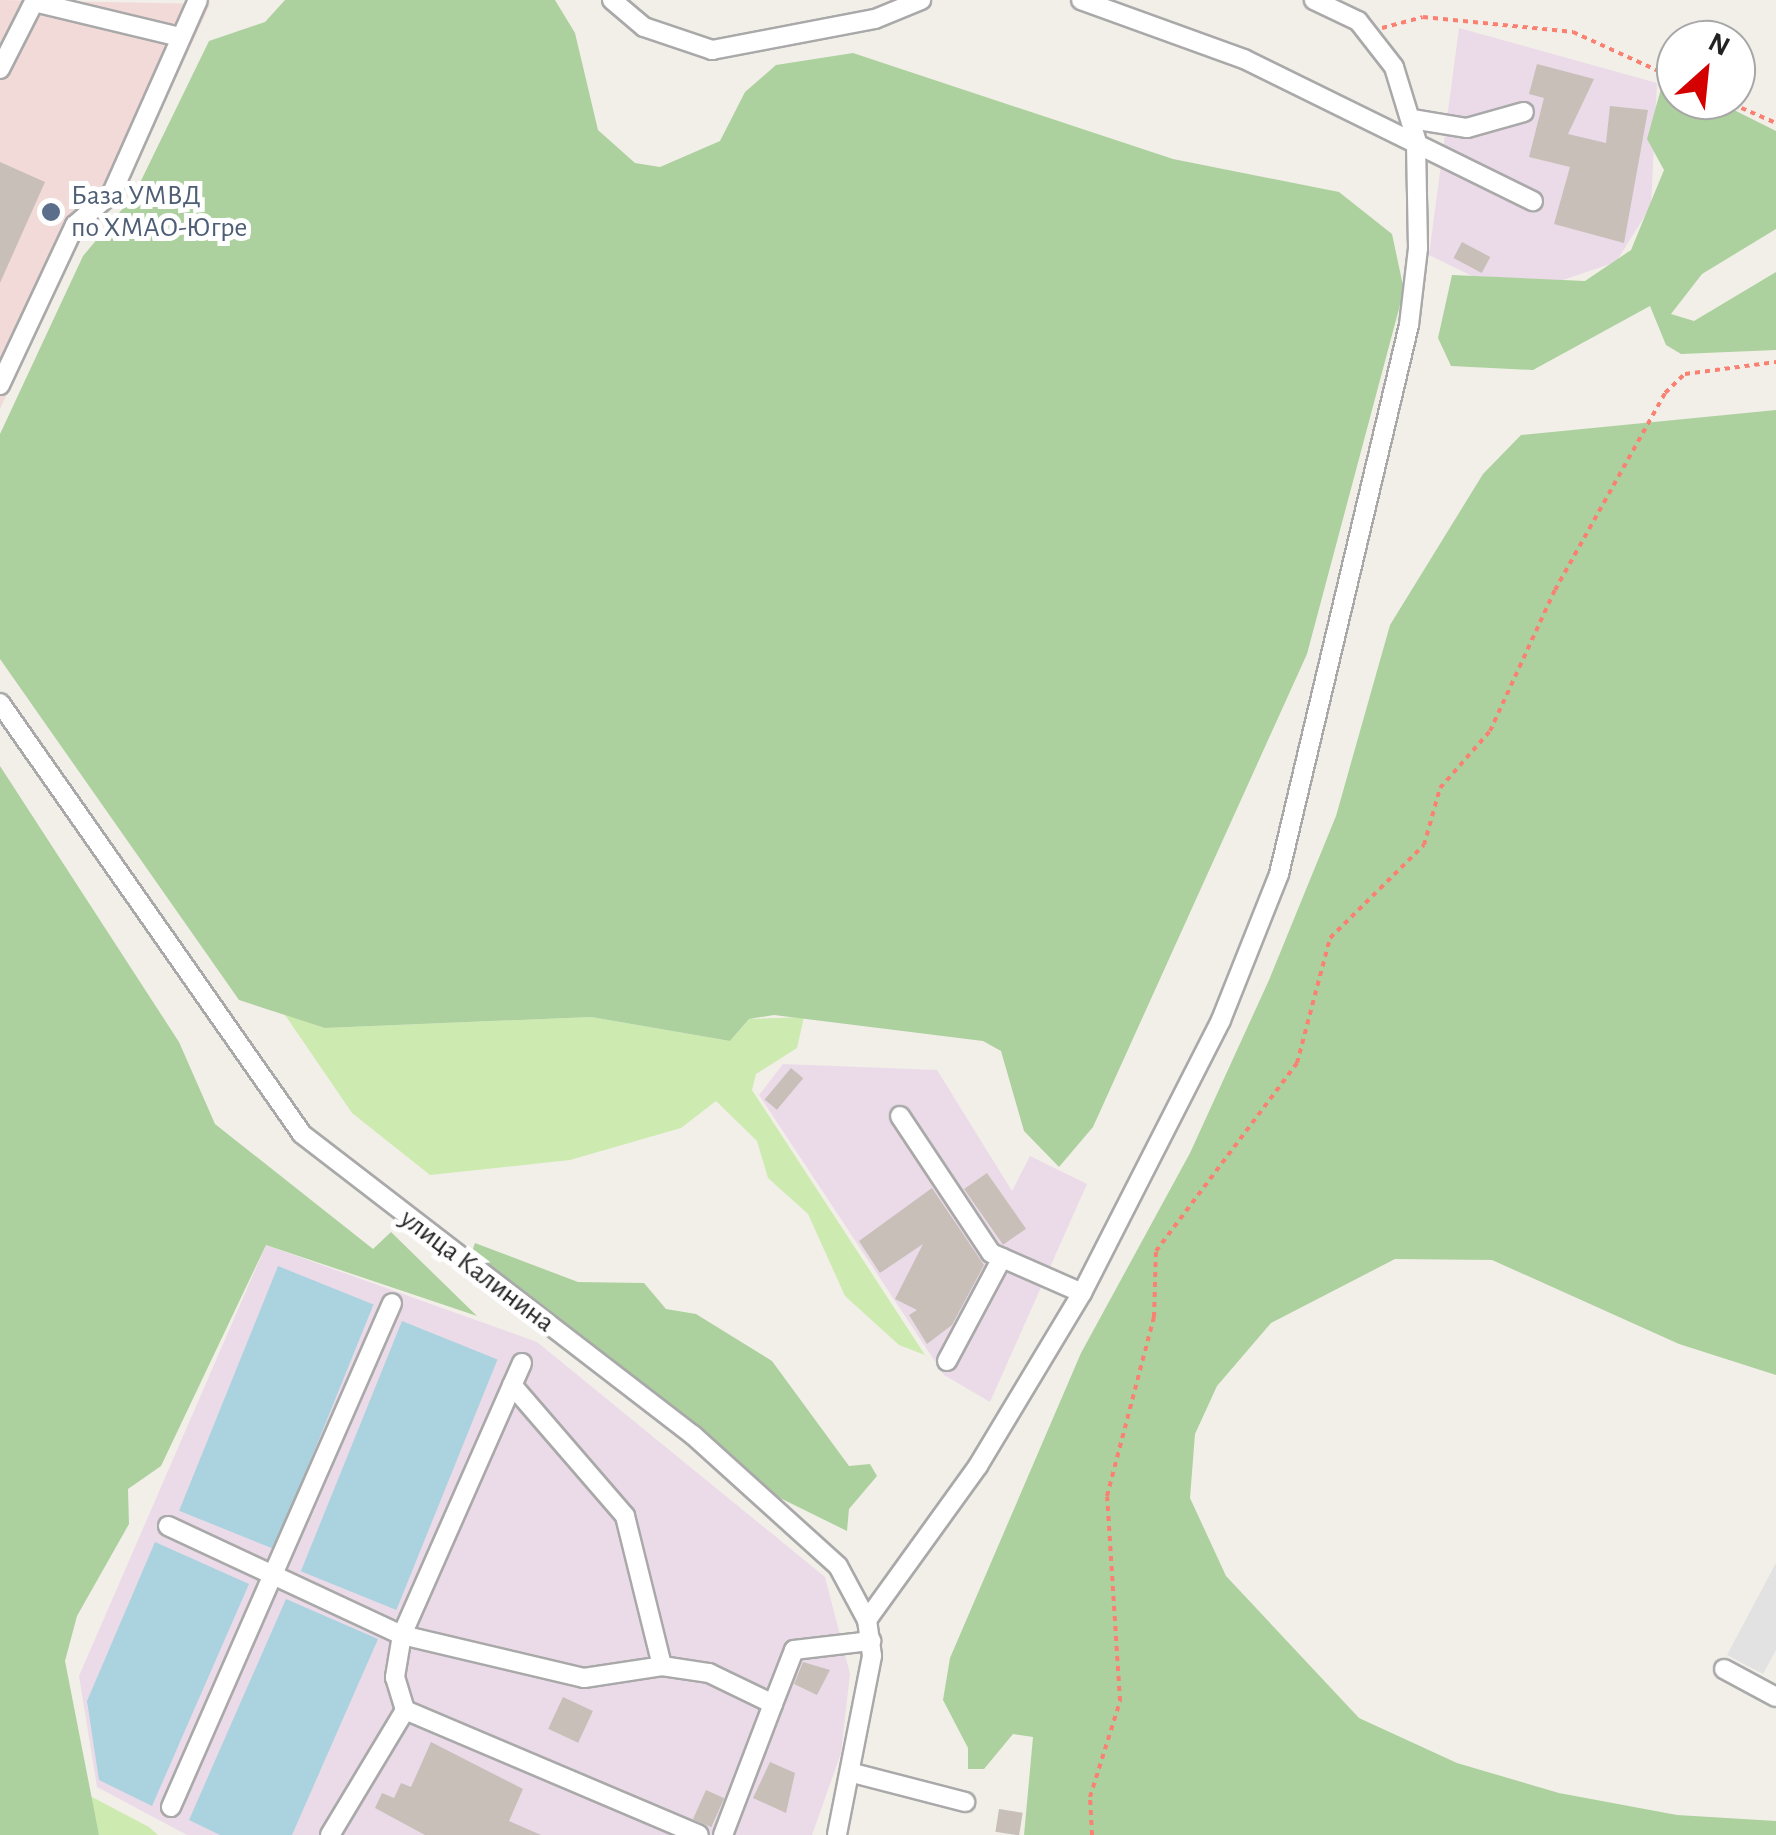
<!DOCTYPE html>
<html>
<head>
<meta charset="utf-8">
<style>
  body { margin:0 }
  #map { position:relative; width:1776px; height:1835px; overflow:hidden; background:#f2efe9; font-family:"Alegreya Sans",sans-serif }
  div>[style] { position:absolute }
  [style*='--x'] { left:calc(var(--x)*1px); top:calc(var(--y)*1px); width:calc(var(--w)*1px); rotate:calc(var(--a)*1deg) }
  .commercial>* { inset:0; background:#f2dad9 }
  .industrial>* { inset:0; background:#ebdbe8 }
  .grass>* { inset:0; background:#cdebb0 }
  .forest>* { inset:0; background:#add19e }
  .parking>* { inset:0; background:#e2e2e2 }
  .water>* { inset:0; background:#aad3df; transform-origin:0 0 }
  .building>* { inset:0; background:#c7bfb8; transform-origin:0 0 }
  .path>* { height:4px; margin-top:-2px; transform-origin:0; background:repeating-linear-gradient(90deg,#fa8072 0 5px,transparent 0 10px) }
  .roads { filter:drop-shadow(2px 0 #a9a9a9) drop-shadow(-2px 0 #a9a9a9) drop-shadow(0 2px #a9a9a9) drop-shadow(0 -2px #a9a9a9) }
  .minor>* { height:18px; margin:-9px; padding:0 9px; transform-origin:9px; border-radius:9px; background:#fff }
  .dots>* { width:28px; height:28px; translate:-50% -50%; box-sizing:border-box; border:5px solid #fff; border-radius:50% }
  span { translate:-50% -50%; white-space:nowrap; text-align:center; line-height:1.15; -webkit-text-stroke:10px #fff; paint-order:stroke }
  .service-label { font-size:28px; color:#4e5e75 }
  .left { translate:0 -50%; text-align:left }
  .street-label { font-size:28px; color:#222 }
  .north { position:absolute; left:1656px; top:20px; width:100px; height:100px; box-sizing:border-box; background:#fff; border:2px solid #a7a7a7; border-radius:50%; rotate:27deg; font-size:28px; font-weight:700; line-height:40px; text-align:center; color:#222 }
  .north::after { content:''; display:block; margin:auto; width:35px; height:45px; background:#d40000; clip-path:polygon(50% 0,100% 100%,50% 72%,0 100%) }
</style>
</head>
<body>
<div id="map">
  <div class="commercial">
    <div style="clip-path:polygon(0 0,210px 4px,124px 192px,80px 232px,0 409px)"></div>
  </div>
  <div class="industrial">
    <div style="clip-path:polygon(1459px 28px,1657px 83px,1651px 206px,1616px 262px,1554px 283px,1472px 276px,1429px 255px)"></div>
    <div style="clip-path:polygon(783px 1064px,937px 1070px,1012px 1191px,1030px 1156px,1087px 1184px,990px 1402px,944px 1375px,759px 1095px)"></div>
    <div style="clip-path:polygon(266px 1245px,537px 1342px,825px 1577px,850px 1674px,841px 1753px,812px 1835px,187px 1835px,97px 1787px,79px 1676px)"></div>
  </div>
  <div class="grass">
    <div style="clip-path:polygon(283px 1012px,325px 1028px,591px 1017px,730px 1041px,749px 1019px,804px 1017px,797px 1048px,756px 1074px,752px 1090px,925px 1355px,899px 1345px,845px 1296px,808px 1214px,768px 1178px,757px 1141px,716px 1101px,681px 1128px,570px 1160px,430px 1175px,352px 1113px)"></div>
    <div style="clip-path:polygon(90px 1796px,149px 1827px,158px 1835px,99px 1835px)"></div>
  </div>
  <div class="forest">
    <div style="clip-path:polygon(285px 0,555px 0,575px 33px,598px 130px,635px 163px,660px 167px,720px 141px,745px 92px,776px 65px,853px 53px,1173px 159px,1339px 192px,1392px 234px,1404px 290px,1307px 654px,1093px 1127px,1059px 1167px,1024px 1131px,1001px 1051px,983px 1041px,774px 1015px,749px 1019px,730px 1041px,591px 1017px,325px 1028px,239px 1000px,0 659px,0 434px,83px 256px,134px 195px,209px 41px,265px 22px)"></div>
    <div style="clip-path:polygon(1662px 85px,1676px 86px,1676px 100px,1714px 100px,1776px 131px,1776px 229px,1702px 274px,1671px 314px,1694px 321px,1776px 272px,1776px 350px,1681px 354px,1666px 345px,1650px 306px,1533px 370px,1451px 366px,1438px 338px,1452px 275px,1585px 281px,1631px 250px,1664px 170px,1647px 139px)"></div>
    <div style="clip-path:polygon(1776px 410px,1776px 1375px,1679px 1344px,1492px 1260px,1395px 1259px,1271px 1323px,1217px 1386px,1195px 1434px,1190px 1498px,1226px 1576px,1359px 1718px,1457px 1763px,1559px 1793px,1677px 1815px,1776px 1821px,1776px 1835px,1024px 1835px,1033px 1737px,1013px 1734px,984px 1769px,968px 1769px,968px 1748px,943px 1700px,950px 1658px,1081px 1353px,1190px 1153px,1269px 980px,1336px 816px,1390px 625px,1483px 474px,1521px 435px)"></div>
    <div style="clip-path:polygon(0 766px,179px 1042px,215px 1124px,373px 1249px,391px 1232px,477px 1316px,266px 1245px,161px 1466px,128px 1489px,129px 1524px,77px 1616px,65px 1661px,99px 1835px,0 1835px)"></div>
    <div style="clip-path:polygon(475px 1243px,578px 1282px,644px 1283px,666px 1309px,696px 1314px,772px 1361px,849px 1466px,870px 1464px,877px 1476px,849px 1509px,847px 1531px,780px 1498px,471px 1254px)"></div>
  </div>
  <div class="parking">
    <div style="clip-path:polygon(1776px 1563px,1776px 1650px,1763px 1674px,1727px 1655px)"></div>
  </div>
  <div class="water">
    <div style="left:278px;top:1266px;width:103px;height:264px;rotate:22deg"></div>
    <div style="left:402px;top:1321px;width:103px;height:270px;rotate:22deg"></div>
    <div style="clip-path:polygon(155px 1542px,249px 1584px,152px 1806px,99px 1780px,87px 1701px)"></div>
    <div style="clip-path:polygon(286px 1599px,378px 1639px,292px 1835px,220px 1835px,189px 1820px)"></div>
  </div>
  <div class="building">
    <div style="clip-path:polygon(1537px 64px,1594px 79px,1568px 134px,1606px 143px,1610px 106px,1648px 110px,1624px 243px,1554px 224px,1570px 167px,1529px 157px,1544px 98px,1529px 94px)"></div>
    <div style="clip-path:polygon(0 162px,45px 182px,0 283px)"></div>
    <div style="left:1462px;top:242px;width:32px;height:18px;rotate:28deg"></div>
    <div style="left:791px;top:1068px;width:16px;height:41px;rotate:40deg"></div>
    <div style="left:987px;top:1173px;width:68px;height:28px;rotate:55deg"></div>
    <div style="clip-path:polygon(932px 1188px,984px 1265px,952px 1325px,927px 1344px,909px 1315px,917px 1310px,895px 1299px,923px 1244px,880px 1273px,859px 1241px)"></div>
    <div style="clip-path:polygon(803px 1662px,830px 1670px,817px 1695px,794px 1684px)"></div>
    <div style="left:563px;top:1697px;width:33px;height:35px;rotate:25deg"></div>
    <div style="clip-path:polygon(431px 1742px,523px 1789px,509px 1821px,541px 1835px,425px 1835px,375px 1808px,382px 1793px,394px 1798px,401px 1783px,411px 1787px)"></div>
    <div style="clip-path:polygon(770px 1762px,795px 1773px,786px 1813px,753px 1798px)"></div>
    <div style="left:706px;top:1790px;width:20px;height:32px;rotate:24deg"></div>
    <div style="left:999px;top:1809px;width:24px;height:23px;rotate:9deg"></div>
  </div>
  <div class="path">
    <div style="--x:1382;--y:28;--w:42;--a:-15"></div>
    <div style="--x:1423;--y:17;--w:151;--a:5.7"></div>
    <div style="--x:1573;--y:32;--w:113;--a:24.5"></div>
    <div style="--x:1723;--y:100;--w:58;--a:23.5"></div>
    <div style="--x:1092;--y:1835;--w:38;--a:-93"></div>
    <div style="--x:1090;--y:1797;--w:101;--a:-72.6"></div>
    <div style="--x:1120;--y:1701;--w:205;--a:-93.6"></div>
    <div style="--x:1107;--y:1496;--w:185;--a:-75.3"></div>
    <div style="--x:1154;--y:1317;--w:66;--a:-88.3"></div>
    <div style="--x:1156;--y:1251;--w:235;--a:-53.1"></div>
    <div style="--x:1297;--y:1063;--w:129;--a:-75.2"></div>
    <div style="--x:1330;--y:938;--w:132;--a:-44.7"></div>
    <div style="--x:1424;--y:845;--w:59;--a:-74.3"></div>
    <div style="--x:1440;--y:788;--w:76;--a:-48.7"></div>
    <div style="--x:1490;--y:731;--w:155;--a:-65.3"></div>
    <div style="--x:1555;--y:590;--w:226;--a:-60.8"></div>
    <div style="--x:1665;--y:393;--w:28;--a:-44"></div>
    <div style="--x:1685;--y:374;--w:92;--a:-7.5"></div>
  </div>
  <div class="roads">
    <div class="minor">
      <div style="--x:612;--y:0;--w:42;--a:40.2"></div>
      <div style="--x:644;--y:27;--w:72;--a:18.7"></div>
      <div style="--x:712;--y:50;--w:166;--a:-10.8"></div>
      <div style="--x:875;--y:19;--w:50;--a:-22.4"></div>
      <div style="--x:1081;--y:0;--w:173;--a:19.9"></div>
      <div style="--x:1244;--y:59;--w:322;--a:26.2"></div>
      <div style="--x:0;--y:69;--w:75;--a:-63.1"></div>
      <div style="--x:34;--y:2;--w:150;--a:13.5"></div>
      <div style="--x:1412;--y:119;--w:56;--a:9.3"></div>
      <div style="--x:1467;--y:128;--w:59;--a:-15.7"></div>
      <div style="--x:0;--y:385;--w:177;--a:-64.9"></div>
      <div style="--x:75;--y:225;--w:49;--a:-40.9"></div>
      <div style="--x:112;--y:193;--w:211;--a:-66"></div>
      <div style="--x:0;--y:703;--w:526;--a:54.98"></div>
      <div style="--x:302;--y:1134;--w:493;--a:37.6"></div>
      <div style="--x:693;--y:1435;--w:195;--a:42.1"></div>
      <div style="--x:838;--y:1566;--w:61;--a:61.8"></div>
      <div style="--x:867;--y:1620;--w:36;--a:82"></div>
      <div style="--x:872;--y:1656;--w:182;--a:101.1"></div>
      <div style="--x:900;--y:1116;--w:164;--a:56.4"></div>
      <div style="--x:991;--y:1253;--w:99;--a:23.7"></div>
      <div style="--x:947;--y:1361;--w:117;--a:-61.9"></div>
      <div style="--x:522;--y:1363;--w:297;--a:113.8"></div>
      <div style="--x:402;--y:1635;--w:187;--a:13.3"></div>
      <div style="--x:584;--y:1678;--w:79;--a:-8.7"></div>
      <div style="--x:512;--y:1385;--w:173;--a:49.2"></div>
      <div style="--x:625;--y:1516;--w:154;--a:76.1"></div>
      <div style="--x:662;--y:1666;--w:48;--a:8.5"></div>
      <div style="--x:709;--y:1673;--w:71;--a:25.8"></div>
      <div style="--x:773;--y:1704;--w:58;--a:-68.7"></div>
      <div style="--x:794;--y:1650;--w:78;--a:-6.7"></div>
      <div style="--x:168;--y:1526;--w:258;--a:25"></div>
      <div style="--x:402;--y:1635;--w:43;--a:99.5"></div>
      <div style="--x:395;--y:1677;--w:34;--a:73"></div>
      <div style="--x:405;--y:1710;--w:319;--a:23"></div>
      <div style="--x:867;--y:1620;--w:190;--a:-54.2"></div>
      <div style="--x:978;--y:1466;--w:202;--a:-59"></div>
      <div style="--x:1082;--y:1293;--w:306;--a:-63"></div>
      <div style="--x:1221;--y:1020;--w:157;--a:-68.3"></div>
      <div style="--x:1279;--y:874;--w:564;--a:-76.68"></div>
      <div style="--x:1409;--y:325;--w:78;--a:-83.3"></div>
      <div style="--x:1418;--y:248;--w:109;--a:-91.1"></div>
      <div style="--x:1416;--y:139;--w:75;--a:-107"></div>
      <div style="--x:1394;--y:67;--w:58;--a:-128"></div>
      <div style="--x:1358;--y:21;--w:49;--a:-154.5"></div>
      <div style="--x:1724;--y:1669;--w:59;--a:28.3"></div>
      <div style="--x:853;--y:1773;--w:116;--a:14.5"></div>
      <div style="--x:171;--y:1807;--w:550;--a:-66.32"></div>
      <div style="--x:330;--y:1835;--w:146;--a:-59"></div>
      <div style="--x:723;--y:1835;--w:140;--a:-69.1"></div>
    </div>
  </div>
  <div class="dots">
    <div style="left:51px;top:212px;background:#5c6f8a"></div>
  </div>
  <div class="service-label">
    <span class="left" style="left:71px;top:212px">База УМВД<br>по ХМАО-Югре</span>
  </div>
  <div class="street-label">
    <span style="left:477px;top:1271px;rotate:37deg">улица Калинина</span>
  </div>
  <div class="north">N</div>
</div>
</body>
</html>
